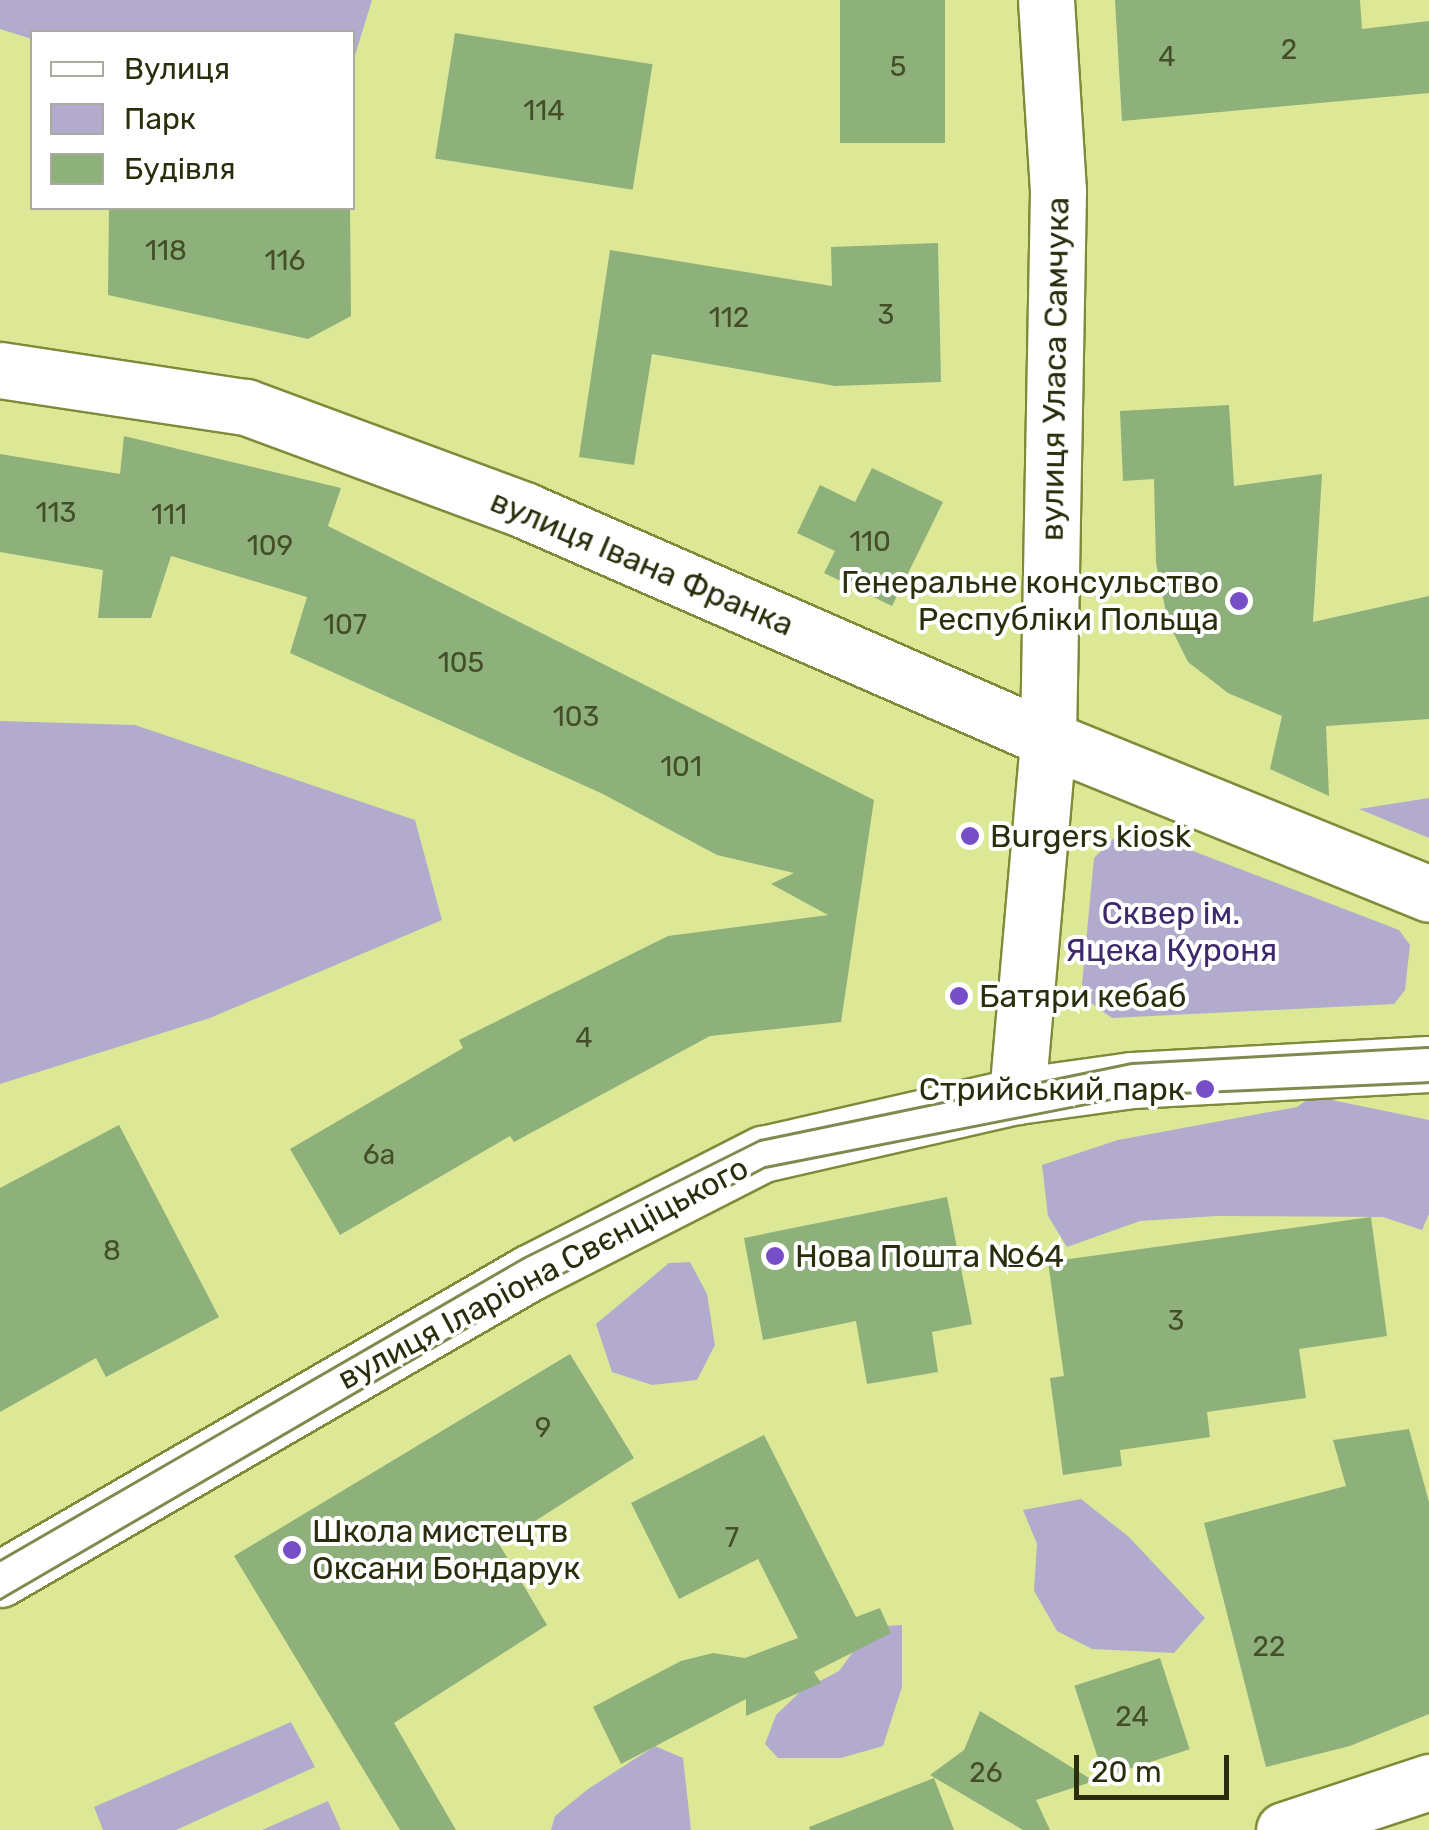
<!DOCTYPE html>
<html>
<head>
<meta charset="utf-8">
<style>
  body { margin:0 }
  #map { position:relative; width:1429px; height:1830px; overflow:hidden; background:#dce896; font-family:Rubik,sans-serif }
  div>[style] { position:absolute }
  [style*='--x'] { left:calc(var(--x)*1px); top:calc(var(--y)*1px); width:calc(var(--w)*1px); rotate:calc(var(--a)*1deg) }
  .green>* { inset:0; background:#b3abce }
  .building>* { inset:0; background:#8eb07b; transform-origin:0 0 }
  .roads { filter:drop-shadow(2px 0 #808a39) drop-shadow(-2px 0 #808a39) drop-shadow(0 2px #808a39) drop-shadow(0 -2px #808a39) }
  .minor>* { height:55px; margin:-27.5px; padding:0 27.5px; transform-origin:27.5px; border-radius:27.5px; background:#fff }
  .major>* { height:55px; margin:-27.5px; padding:0 27.5px; transform-origin:27.5px; border-radius:27.5px; background:#fff }
  .tram>* { height:2.5px; margin:-1.25px; padding:0 1.25px; transform-origin:1.25px; border-radius:1.25px; background:#81894f }
  .dots>* { width:28px; height:28px; translate:-50% -50%; box-sizing:border-box; border:5px solid #fff; border-radius:50% }
  span { translate:-50% -50%; white-space:nowrap; text-align:center; line-height:1.15; -webkit-text-stroke:8px #fff; paint-order:stroke }
  .number-label { font-size:28px; color:#444e28 }
  .number-label span { -webkit-text-stroke-width:0 }
  .street-label { font-size:32px; color:#2b2e0c }
  .poi-label { font-size:32px; color:#2b2e0c }
  .right { translate:-100% -50%; text-align:right }
  .left { translate:0 -50%; text-align:left }
  .park-label { font-size:32px; color:#3f296d }
  .legend { position:absolute; left:30px; top:30px; width:325px; height:180px; box-sizing:border-box; background:#fff; border:2px solid #aaab9e; margin:0; padding:12px 18px; list-style:none; font-size:30px; color:#2b2e0c }
  .legend li { display:flex; align-items:center; gap:20px; height:50px }
  .legend b { width:50px; border:2px solid #aaab9e }
  .scale { position:absolute; left:1074px; top:1755px; width:155px; height:45px; box-sizing:border-box; border:5px solid #2b2e0c; border-top:0; padding-left:12px; font-size:30px; line-height:35px; white-space:nowrap; color:#2b2e0c; -webkit-text-stroke:8px #fff; paint-order:stroke }
</style>
</head>
<body>
<div id="map">
  <div class="green">
    <div style="clip-path:polygon(0 0,372px 0,353px 62px,352px 32px,32px 32px,32px 39px,0 29px)"></div>
    <div style="clip-path:polygon(0 721px,135px 725px,415px 820px,442px 920px,210px 1018px,0 1084px)"></div>
    <div style="clip-path:polygon(1429px 798px,1429px 838px,1359px 809px)"></div>
    <div style="clip-path:polygon(1146px 833px,1399px 930px,1410px 945px,1405px 990px,1394px 1004px,1112px 1018px,1090px 1002px,1082px 984px,1094px 858px,1116px 836px)"></div>
    <div style="clip-path:polygon(1312px 1096px,1429px 1120px,1429px 1214px,1422px 1230px,1383px 1217px,1217px 1216px,1140px 1221px,1067px 1247px,1048px 1216px,1042px 1165px,1118px 1140px,1297px 1107px)"></div>
    <div style="clip-path:polygon(690px 1262px,707px 1294px,715px 1345px,697px 1380px,652px 1385px,612px 1372px,596px 1324px,669px 1263px)"></div>
    <div style="clip-path:polygon(1081px 1499px,1129px 1537px,1205px 1618px,1174px 1653px,1092px 1649px,1057px 1631px,1034px 1591px,1037px 1544px,1023px 1510px)"></div>
    <div style="clip-path:polygon(902px 1625px,902px 1687px,883px 1746px,841px 1758px,778px 1758px,765px 1744px,776px 1715px,801px 1691px,839px 1671px,871px 1627px)"></div>
    <div style="clip-path:polygon(291px 1722px,315px 1767px,176px 1830px,103px 1830px,94px 1807px)"></div>
    <div style="clip-path:polygon(655px 1746px,683px 1758px,691px 1830px,551px 1830px,555px 1816px,588px 1789px)"></div>
    <div style="clip-path:polygon(328px 1801px,341px 1830px,262px 1830px)"></div>
  </div>
  <div class="building">
    <div style="left:840px;top:0;width:105px;height:143px"></div>
    <div style="clip-path:polygon(1115px 0,1360px 0,1362px 29px,1429px 21px,1429px 93px,1122px 121px)"></div>
    <div style="left:455px;top:33px;width:200px;height:127px;rotate:9deg"></div>
    <div style="clip-path:polygon(109px 208px,350px 208px,351px 316px,308px 339px,108px 295px)"></div>
    <div style="clip-path:polygon(938px 243px,941px 382px,835px 386px,652px 354px,634px 465px,579px 457px,610px 250px,832px 286px,831px 247px)"></div>
    <div style="clip-path:polygon(1229px 405px,1234px 486px,1322px 474px,1313px 622px,1429px 596px,1429px 719px,1326px 726px,1329px 796px,1270px 769px,1282px 716px,1228px 693px,1188px 662px,1168px 622px,1156px 563px,1154px 479px,1123px 481px,1120px 411px)"></div>
    <div style="clip-path:polygon(124px 436px,341px 488px,328px 526px,874px 800px,841px 1022px,710px 1036px,514px 1142px,510px 1136px,340px 1235px,290px 1149px,463px 1048px,459px 1040px,668px 936px,828px 915px,771px 884px,794px 873px,717px 855px,603px 794px,290px 653px,307px 597px,171px 556px,151px 618px,98px 618px,103px 570px,0 552px,0 454px,120px 474px)"></div>
    <div style="clip-path:polygon(872px 468px,943px 502px,892px 606px,824px 573px,835px 551px,797px 533px,820px 485px,855px 502px)"></div>
    <div style="clip-path:polygon(119px 1125px,219px 1317px,106px 1377px,96px 1358px,0 1412px,0 1188px)"></div>
    <div style="clip-path:polygon(947px 1197px,972px 1324px,932px 1332px,938px 1372px,867px 1384px,856px 1321px,763px 1340px,744px 1238px)"></div>
    <div style="clip-path:polygon(1371px 1217px,1387px 1336px,1299px 1349px,1306px 1398px,1207px 1412px,1210px 1437px,1120px 1450px,1122px 1466px,1063px 1475px,1050px 1378px,1064px 1376px,1048px 1262px)"></div>
    <div style="clip-path:polygon(570px 1354px,634px 1458px,499px 1544px,547px 1625px,394px 1723px,456px 1830px,400px 1830px,234px 1556px)"></div>
    <div style="clip-path:polygon(1409px 1429px,1429px 1502px,1429px 1714px,1350px 1746px,1266px 1767px,1204px 1523px,1346px 1486px,1333px 1440px)"></div>
    <div style="clip-path:polygon(764px 1435px,856px 1617px,880px 1608px,891px 1633px,814px 1672px,821px 1683px,746px 1716px,746px 1699px,621px 1764px,593px 1707px,681px 1661px,713px 1653px,745px 1658px,798px 1638px,758px 1559px,679px 1599px,631px 1503px)"></div>
    <div style="left:1160px;top:1658px;width:96px;height:90px;rotate:72deg"></div>
    <div style="clip-path:polygon(980px 1711px,1094px 1781px,1036px 1800px,1050px 1830px,1023px 1830px,930px 1775px,964px 1750px)"></div>
    <div style="clip-path:polygon(934px 1778px,954px 1830px,810px 1830px,809px 1827px)"></div>
  </div>
  <div class="roads">
    <div class="minor">
      <div style="--x:1046;--y:0;--w:191;--a:86.4"></div>
      <div style="--x:1058;--y:191;--w:548;--a:91.05"></div>
    </div>
    <div class="major">
      <div style="--x:0;--y:370;--w:249;--a:8.6"></div>
      <div style="--x:246;--y:407;--w:296;--a:20.3"></div>
      <div style="--x:524;--y:510;--w:572;--a:23.61"></div>
      <div style="--x:1048;--y:739;--w:411;--a:22.1"></div>
      <div style="--x:1017;--y:1096;--w:358;--a:-85"></div>
      <div style="--x:0;--y:1579;--w:611;--a:-30.05"></div>
      <div style="--x:529;--y:1273;--w:263;--a:-27"></div>
      <div style="--x:763;--y:1154;--w:261;--a:-12.9"></div>
      <div style="--x:1017;--y:1096;--w:116;--a:-7.9"></div>
      <div style="--x:1132;--y:1080;--w:297;--a:-3.1"></div>
      <div style="--x:1284;--y:1830;--w:153;--a:-18.3"></div>
    </div>
  </div>
  <div class="tram">
    <div style="--x:0;--y:1560;--w:604;--a:-30"></div>
    <div style="--x:523;--y:1258;--w:265;--a:-26.5"></div>
    <div style="--x:760;--y:1140;--w:380;--a:-11.7"></div>
    <div style="--x:1132;--y:1063;--w:297;--a:-3.1"></div>
    <div style="--x:0;--y:1599;--w:622;--a:-30.19"></div>
    <div style="--x:538;--y:1286;--w:256;--a:-27.7"></div>
    <div style="--x:765;--y:1167;--w:374;--a:-11.1"></div>
    <div style="--x:1132;--y:1095;--w:297;--a:-2.5"></div>
  </div>
  <div class="dots">
    <div style="left:1239px;top:601px;background:#764ec7"></div>
    <div style="left:970px;top:836px;background:#764ec7"></div>
    <div style="left:959px;top:996px;background:#764ec7"></div>
    <div style="left:1205px;top:1089px;background:#764ec7"></div>
    <div style="left:775px;top:1256px;background:#764ec7"></div>
    <div style="left:292px;top:1550px;background:#764ec7"></div>
  </div>
  <div class="number-label">
    <span style="left:1289px;top:50px">2</span>
    <span style="left:1167px;top:57px">4</span>
    <span style="left:898px;top:67px">5</span>
    <span style="left:544px;top:111px">114</span>
    <span style="left:166px;top:251px">118</span>
    <span style="left:285px;top:261px">116</span>
    <span style="left:886px;top:315px">3</span>
    <span style="left:729px;top:318px">112</span>
    <span style="left:56px;top:513px">113</span>
    <span style="left:169px;top:515px">111</span>
    <span style="left:870px;top:542px">110</span>
    <span style="left:270px;top:546px">109</span>
    <span style="left:345px;top:625px">107</span>
    <span style="left:461px;top:663px">105</span>
    <span style="left:576px;top:717px">103</span>
    <span style="left:681px;top:767px">101</span>
    <span style="left:584px;top:1038px">4</span>
    <span style="left:379px;top:1155px">6а</span>
    <span style="left:112px;top:1251px">8</span>
    <span style="left:1176px;top:1321px">3</span>
    <span style="left:543px;top:1428px">9</span>
    <span style="left:732px;top:1538px">7</span>
    <span style="left:1269px;top:1647px">22</span>
    <span style="left:1132px;top:1717px">24</span>
    <span style="left:986px;top:1773px">26</span>
  </div>
  <div class="street-label">
    <span style="left:1055px;top:369px;rotate:-89deg">вулиця Уласа Самчука</span>
    <span style="left:642px;top:563px;rotate:23deg">вулиця Івана Франка</span>
    <span style="left:543px;top:1273px;rotate:-28deg">вулиця Іларіона Свєнціцького</span>
  </div>
  <div class="poi-label">
    <span class="right" style="left:1219px;top:601px">Генеральне консульство<br>Республіки Польща</span>
    <span class="left" style="left:990px;top:836px">Burgers kiosk</span>
    <span class="left" style="left:979px;top:996px">Батяри кебаб</span>
    <span class="right" style="left:1185px;top:1089px">Стрийський парк</span>
    <span class="left" style="left:795px;top:1256px">Нова Пошта №64</span>
    <span class="left" style="left:312px;top:1550px">Школа мистецтв<br>Оксани Бондарук</span>
  </div>
  <div class="park-label">
    <span style="left:1171px;top:932px">Сквер ім.<br>Яцека Куроня</span>
  </div>
  <ul class="legend">
  <li><b style="height:12px;background:#fff"></b>Вулиця</li>
  <li><b style="height:28px;background:#b3abce"></b>Парк</li>
  <li><b style="height:28px;background:#8eb07b"></b>Будівля</li>
  </ul>
  <div class="scale">20 m</div>
</div>
</body>
</html>
